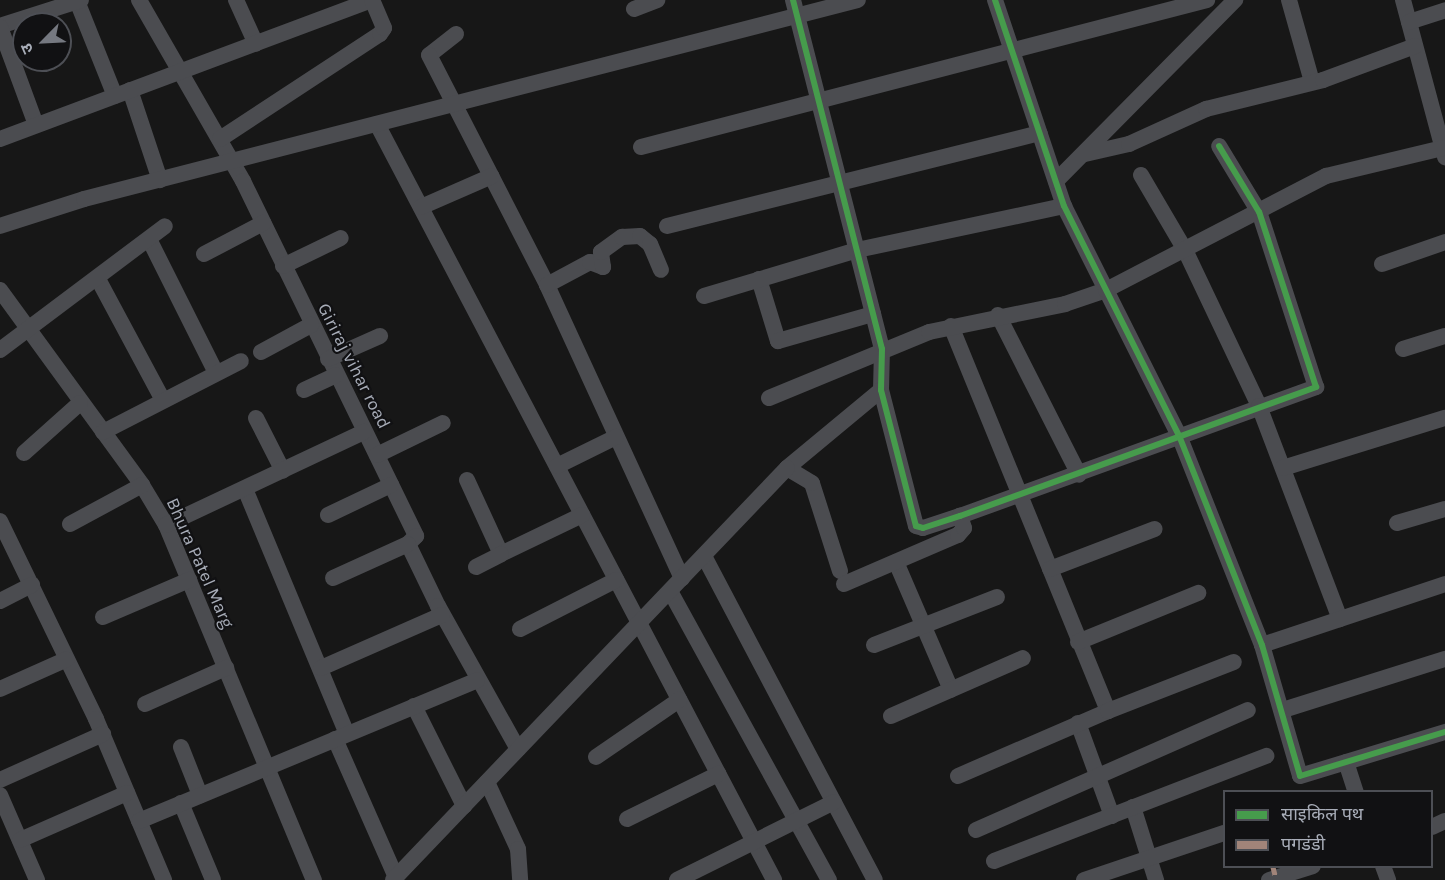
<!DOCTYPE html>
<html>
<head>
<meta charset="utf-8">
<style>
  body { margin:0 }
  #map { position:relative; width:1445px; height:880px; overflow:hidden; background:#171717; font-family:Karla,"Noto Sans Devanagari",sans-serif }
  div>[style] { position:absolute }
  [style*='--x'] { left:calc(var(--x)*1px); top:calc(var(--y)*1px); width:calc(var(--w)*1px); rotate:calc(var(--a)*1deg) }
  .minor>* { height:16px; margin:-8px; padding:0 8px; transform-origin:8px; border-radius:8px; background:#4b4c50 }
  .quiet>* { height:4.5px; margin-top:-2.25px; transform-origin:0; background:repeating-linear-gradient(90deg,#a18479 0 9px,transparent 0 13.5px) }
  .cycleway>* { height:6px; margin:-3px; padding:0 3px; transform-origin:3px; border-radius:3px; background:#469c4c }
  span { translate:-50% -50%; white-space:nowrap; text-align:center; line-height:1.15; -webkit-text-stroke:4.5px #111113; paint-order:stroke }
  .street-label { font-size:18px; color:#a8adb8 }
  .legend { position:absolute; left:1223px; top:790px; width:210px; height:78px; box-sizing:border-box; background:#111113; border:2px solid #4d4f55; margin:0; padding:8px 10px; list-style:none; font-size:18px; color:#a8adb8 }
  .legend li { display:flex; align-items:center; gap:12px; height:30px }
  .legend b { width:30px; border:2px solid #4d4f55 }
  .north { position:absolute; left:12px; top:12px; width:60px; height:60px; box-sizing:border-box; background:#111113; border:2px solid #4d4f55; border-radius:50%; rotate:246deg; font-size:16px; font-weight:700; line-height:24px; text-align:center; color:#a8adb8 }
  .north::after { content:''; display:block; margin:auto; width:21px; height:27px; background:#757880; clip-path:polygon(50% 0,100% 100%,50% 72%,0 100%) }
</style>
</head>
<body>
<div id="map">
  <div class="minor">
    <div style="--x:139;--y:0;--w:209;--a:60.1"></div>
    <div style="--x:243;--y:181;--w:395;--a:64"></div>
    <div style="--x:416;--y:536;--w:11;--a:135"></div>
    <div style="--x:408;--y:544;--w:69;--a:64.2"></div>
    <div style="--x:438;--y:606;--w:164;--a:60.8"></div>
    <div style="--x:236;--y:0;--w:48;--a:65.6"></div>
    <div style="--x:793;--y:0;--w:360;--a:75.7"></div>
    <div style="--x:882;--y:349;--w:41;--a:91.4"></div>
    <div style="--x:881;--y:390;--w:140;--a:75.6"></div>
    <div style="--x:916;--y:526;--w:7;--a:16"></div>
    <div style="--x:923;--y:528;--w:39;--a:-18"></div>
    <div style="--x:960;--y:516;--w:379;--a:-19.9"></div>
    <div style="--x:1316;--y:387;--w:184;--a:-108"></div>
    <div style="--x:1259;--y:212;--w:77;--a:-121.2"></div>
    <div style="--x:995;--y:0;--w:217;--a:71.5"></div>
    <div style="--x:1064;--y:206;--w:259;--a:63.4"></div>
    <div style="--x:1180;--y:438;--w:223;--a:68.4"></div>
    <div style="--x:1262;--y:645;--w:136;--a:73.8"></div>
    <div style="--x:1300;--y:776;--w:152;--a:-16.9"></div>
    <div style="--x:1289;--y:0;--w:85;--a:74.3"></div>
    <div style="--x:1403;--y:0;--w:163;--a:75"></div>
    <div style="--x:77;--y:1;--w:102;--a:68.2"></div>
    <div style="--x:634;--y:9;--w:25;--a:-21"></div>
    <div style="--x:1409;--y:22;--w:38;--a:-18"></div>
    <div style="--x:0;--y:26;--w:85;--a:-17.8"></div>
    <div style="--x:0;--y:27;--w:104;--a:69.8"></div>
    <div style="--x:456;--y:34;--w:34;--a:142"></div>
    <div style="--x:429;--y:55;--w:259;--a:62.8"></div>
    <div style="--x:547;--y:285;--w:323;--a:65.3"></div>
    <div style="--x:130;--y:90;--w:95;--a:71.6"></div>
    <div style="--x:377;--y:124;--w:854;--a:62.29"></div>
    <div style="--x:0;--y:139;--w:396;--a:-20.5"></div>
    <div style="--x:220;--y:139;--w:191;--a:-33.3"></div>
    <div style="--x:380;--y:34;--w:7;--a:-56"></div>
    <div style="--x:384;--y:28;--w:30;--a:-113"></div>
    <div style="--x:641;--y:147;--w:585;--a:-14.56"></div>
    <div style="--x:1085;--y:154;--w:45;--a:-12.8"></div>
    <div style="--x:1129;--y:144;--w:85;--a:-24.4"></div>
    <div style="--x:1206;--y:109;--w:121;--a:-13.9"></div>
    <div style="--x:1323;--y:80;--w:98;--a:-20.3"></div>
    <div style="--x:1141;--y:175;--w:87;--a:59.6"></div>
    <div style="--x:1185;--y:250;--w:173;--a:64.6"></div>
    <div style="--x:1259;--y:406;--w:228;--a:69.2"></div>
    <div style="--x:1056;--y:181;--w:255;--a:-45.3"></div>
    <div style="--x:421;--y:207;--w:77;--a:-23.6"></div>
    <div style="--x:0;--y:226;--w:88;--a:-17.8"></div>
    <div style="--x:84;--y:199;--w:799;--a:-14.42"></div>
    <div style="--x:667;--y:226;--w:384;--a:-14"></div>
    <div style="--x:149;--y:239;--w:150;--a:63.4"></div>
    <div style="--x:204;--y:254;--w:67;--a:-27.7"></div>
    <div style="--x:1382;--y:264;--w:67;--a:-19.2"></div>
    <div style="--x:283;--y:266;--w:64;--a:-25.8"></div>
    <div style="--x:98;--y:279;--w:137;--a:61.8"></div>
    <div style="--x:759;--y:279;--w:65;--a:73"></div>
    <div style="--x:778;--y:341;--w:99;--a:-15.9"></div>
    <div style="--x:547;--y:285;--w:49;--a:-28.1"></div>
    <div style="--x:590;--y:262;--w:14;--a:21"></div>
    <div style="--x:603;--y:267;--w:15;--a:-98"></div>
    <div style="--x:601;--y:252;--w:26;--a:-36"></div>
    <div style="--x:622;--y:237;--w:18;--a:-3"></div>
    <div style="--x:640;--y:236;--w:13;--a:39"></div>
    <div style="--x:650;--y:244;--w:28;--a:67"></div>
    <div style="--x:0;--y:290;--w:241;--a:53.9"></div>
    <div style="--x:142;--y:485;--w:47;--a:59"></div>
    <div style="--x:166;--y:525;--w:385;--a:67.4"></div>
    <div style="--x:704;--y:296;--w:160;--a:-16.7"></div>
    <div style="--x:857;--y:250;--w:212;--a:-12"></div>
    <div style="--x:998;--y:315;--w:179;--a:63.1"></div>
    <div style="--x:951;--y:326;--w:416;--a:67.8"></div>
    <div style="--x:1403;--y:349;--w:44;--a:-17.2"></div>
    <div style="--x:0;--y:350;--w:206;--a:-36.9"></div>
    <div style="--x:261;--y:352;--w:57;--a:-28.4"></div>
    <div style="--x:328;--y:359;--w:57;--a:-23.9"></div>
    <div style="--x:304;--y:390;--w:35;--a:-25"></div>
    <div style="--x:769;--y:398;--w:173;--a:-22.4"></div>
    <div style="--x:929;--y:332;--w:139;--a:-11.6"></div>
    <div style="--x:1065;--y:304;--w:43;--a:-18.9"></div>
    <div style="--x:1106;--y:290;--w:248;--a:-27.4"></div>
    <div style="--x:1326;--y:176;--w:120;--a:-13.5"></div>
    <div style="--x:256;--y:418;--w:59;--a:63"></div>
    <div style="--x:103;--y:432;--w:155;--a:-27.2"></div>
    <div style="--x:24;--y:453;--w:75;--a:-41.8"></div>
    <div style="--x:377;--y:455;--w:73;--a:-25.9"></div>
    <div style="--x:557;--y:466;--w:66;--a:-26.2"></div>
    <div style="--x:1283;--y:468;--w:170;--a:-17.2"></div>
    <div style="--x:467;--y:480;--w:81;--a:65.3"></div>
    <div style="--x:501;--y:554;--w:90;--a:-25.7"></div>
    <div style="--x:245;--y:489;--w:265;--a:67.4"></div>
    <div style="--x:328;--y:515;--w:70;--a:-25.5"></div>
    <div style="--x:0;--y:521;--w:220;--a:64.1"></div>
    <div style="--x:96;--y:719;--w:175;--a:67.1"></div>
    <div style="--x:1397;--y:523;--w:50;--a:-16.3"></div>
    <div style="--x:70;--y:524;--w:82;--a:-28.4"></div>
    <div style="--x:166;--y:525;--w:219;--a:-25.2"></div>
    <div style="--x:704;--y:556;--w:366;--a:62.2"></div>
    <div style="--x:896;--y:562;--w:139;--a:66.7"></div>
    <div style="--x:476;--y:567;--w:28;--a:-27"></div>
    <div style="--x:1050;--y:569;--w:112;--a:-20.9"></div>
    <div style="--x:840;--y:571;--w:92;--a:-107.7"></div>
    <div style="--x:812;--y:483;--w:29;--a:-149"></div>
    <div style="--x:787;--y:468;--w:122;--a:-39.7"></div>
    <div style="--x:333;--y:578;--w:82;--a:-24.4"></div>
    <div style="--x:844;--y:584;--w:124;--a:-23.3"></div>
    <div style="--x:958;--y:535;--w:9;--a:-49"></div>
    <div style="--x:964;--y:528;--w:13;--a:-108"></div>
    <div style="--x:670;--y:591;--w:330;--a:61.2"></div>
    <div style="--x:0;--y:601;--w:36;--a:-27"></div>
    <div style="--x:103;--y:617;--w:94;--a:-23.3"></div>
    <div style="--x:520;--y:629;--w:108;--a:-27"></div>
    <div style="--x:1078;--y:642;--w:130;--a:-22.2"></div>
    <div style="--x:874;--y:645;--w:132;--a:-21.3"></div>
    <div style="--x:1262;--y:645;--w:193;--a:-18.4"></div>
    <div style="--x:321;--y:668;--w:132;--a:-23.7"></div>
    <div style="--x:0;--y:689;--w:73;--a:-24.1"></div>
    <div style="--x:145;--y:704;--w:89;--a:-24"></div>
    <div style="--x:414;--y:706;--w:112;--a:63.4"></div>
    <div style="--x:1283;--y:710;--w:170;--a:-17.5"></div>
    <div style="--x:891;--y:716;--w:144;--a:-23.7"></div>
    <div style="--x:1078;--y:723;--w:99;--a:69.9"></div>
    <div style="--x:335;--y:739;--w:151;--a:66.2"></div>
    <div style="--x:181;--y:747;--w:52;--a:68.4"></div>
    <div style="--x:596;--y:757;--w:101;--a:-34.5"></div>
    <div style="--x:1346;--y:762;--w:32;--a:72"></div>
    <div style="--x:958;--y:776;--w:163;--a:-23.4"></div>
    <div style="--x:1108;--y:711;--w:135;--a:-21.3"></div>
    <div style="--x:0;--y:780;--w:113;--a:-24.1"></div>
    <div style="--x:487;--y:782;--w:74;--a:65.2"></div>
    <div style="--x:518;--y:849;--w:31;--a:86"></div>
    <div style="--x:0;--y:795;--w:93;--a:66.5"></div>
    <div style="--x:181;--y:803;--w:83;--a:67.4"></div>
    <div style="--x:1133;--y:807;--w:77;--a:72.5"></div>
    <div style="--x:627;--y:819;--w:102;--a:-26.3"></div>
    <div style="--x:139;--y:821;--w:366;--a:-22.6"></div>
    <div style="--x:1432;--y:827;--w:14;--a:-25"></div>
    <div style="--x:976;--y:830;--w:297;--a:-23.8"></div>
    <div style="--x:20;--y:840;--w:117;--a:-23.7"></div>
    <div style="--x:994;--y:861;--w:292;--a:-21.1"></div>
    <div style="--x:1383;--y:866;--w:15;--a:70"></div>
    <div style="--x:393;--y:880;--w:570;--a:-46.28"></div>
    <div style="--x:677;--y:880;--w:175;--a:-26.4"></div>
    <div style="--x:1084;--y:880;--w:148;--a:-18.6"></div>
    <div style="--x:1269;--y:880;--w:46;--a:-17.7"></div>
  </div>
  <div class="quiet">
    <div style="--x:1273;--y:866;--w:12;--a:76"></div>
  </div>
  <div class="cycleway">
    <div style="--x:793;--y:0;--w:360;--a:75.7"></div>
    <div style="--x:882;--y:349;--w:41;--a:91.4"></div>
    <div style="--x:881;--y:390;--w:140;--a:75.6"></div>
    <div style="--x:916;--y:526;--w:7;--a:16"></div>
    <div style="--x:923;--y:528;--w:39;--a:-18"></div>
    <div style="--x:960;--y:516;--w:379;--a:-19.9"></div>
    <div style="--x:1316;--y:387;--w:184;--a:-108"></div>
    <div style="--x:1259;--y:212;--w:77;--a:-121.2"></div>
    <div style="--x:995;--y:0;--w:217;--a:71.5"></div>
    <div style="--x:1064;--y:206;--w:259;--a:63.4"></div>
    <div style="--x:1180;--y:438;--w:223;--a:68.4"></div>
    <div style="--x:1262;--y:645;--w:136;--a:73.8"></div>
    <div style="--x:1300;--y:776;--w:152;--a:-16.9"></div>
  </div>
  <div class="street-label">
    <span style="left:354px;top:366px;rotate:63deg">Giriraj vihar road</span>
    <span style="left:200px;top:563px;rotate:66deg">Bhura Patel Marg</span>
  </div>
  <ul class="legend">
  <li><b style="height:8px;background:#469c4c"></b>साइकिल पथ</li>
  <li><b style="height:8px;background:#a18479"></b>पगडंडी</li>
  </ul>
  <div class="north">उ</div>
</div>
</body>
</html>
